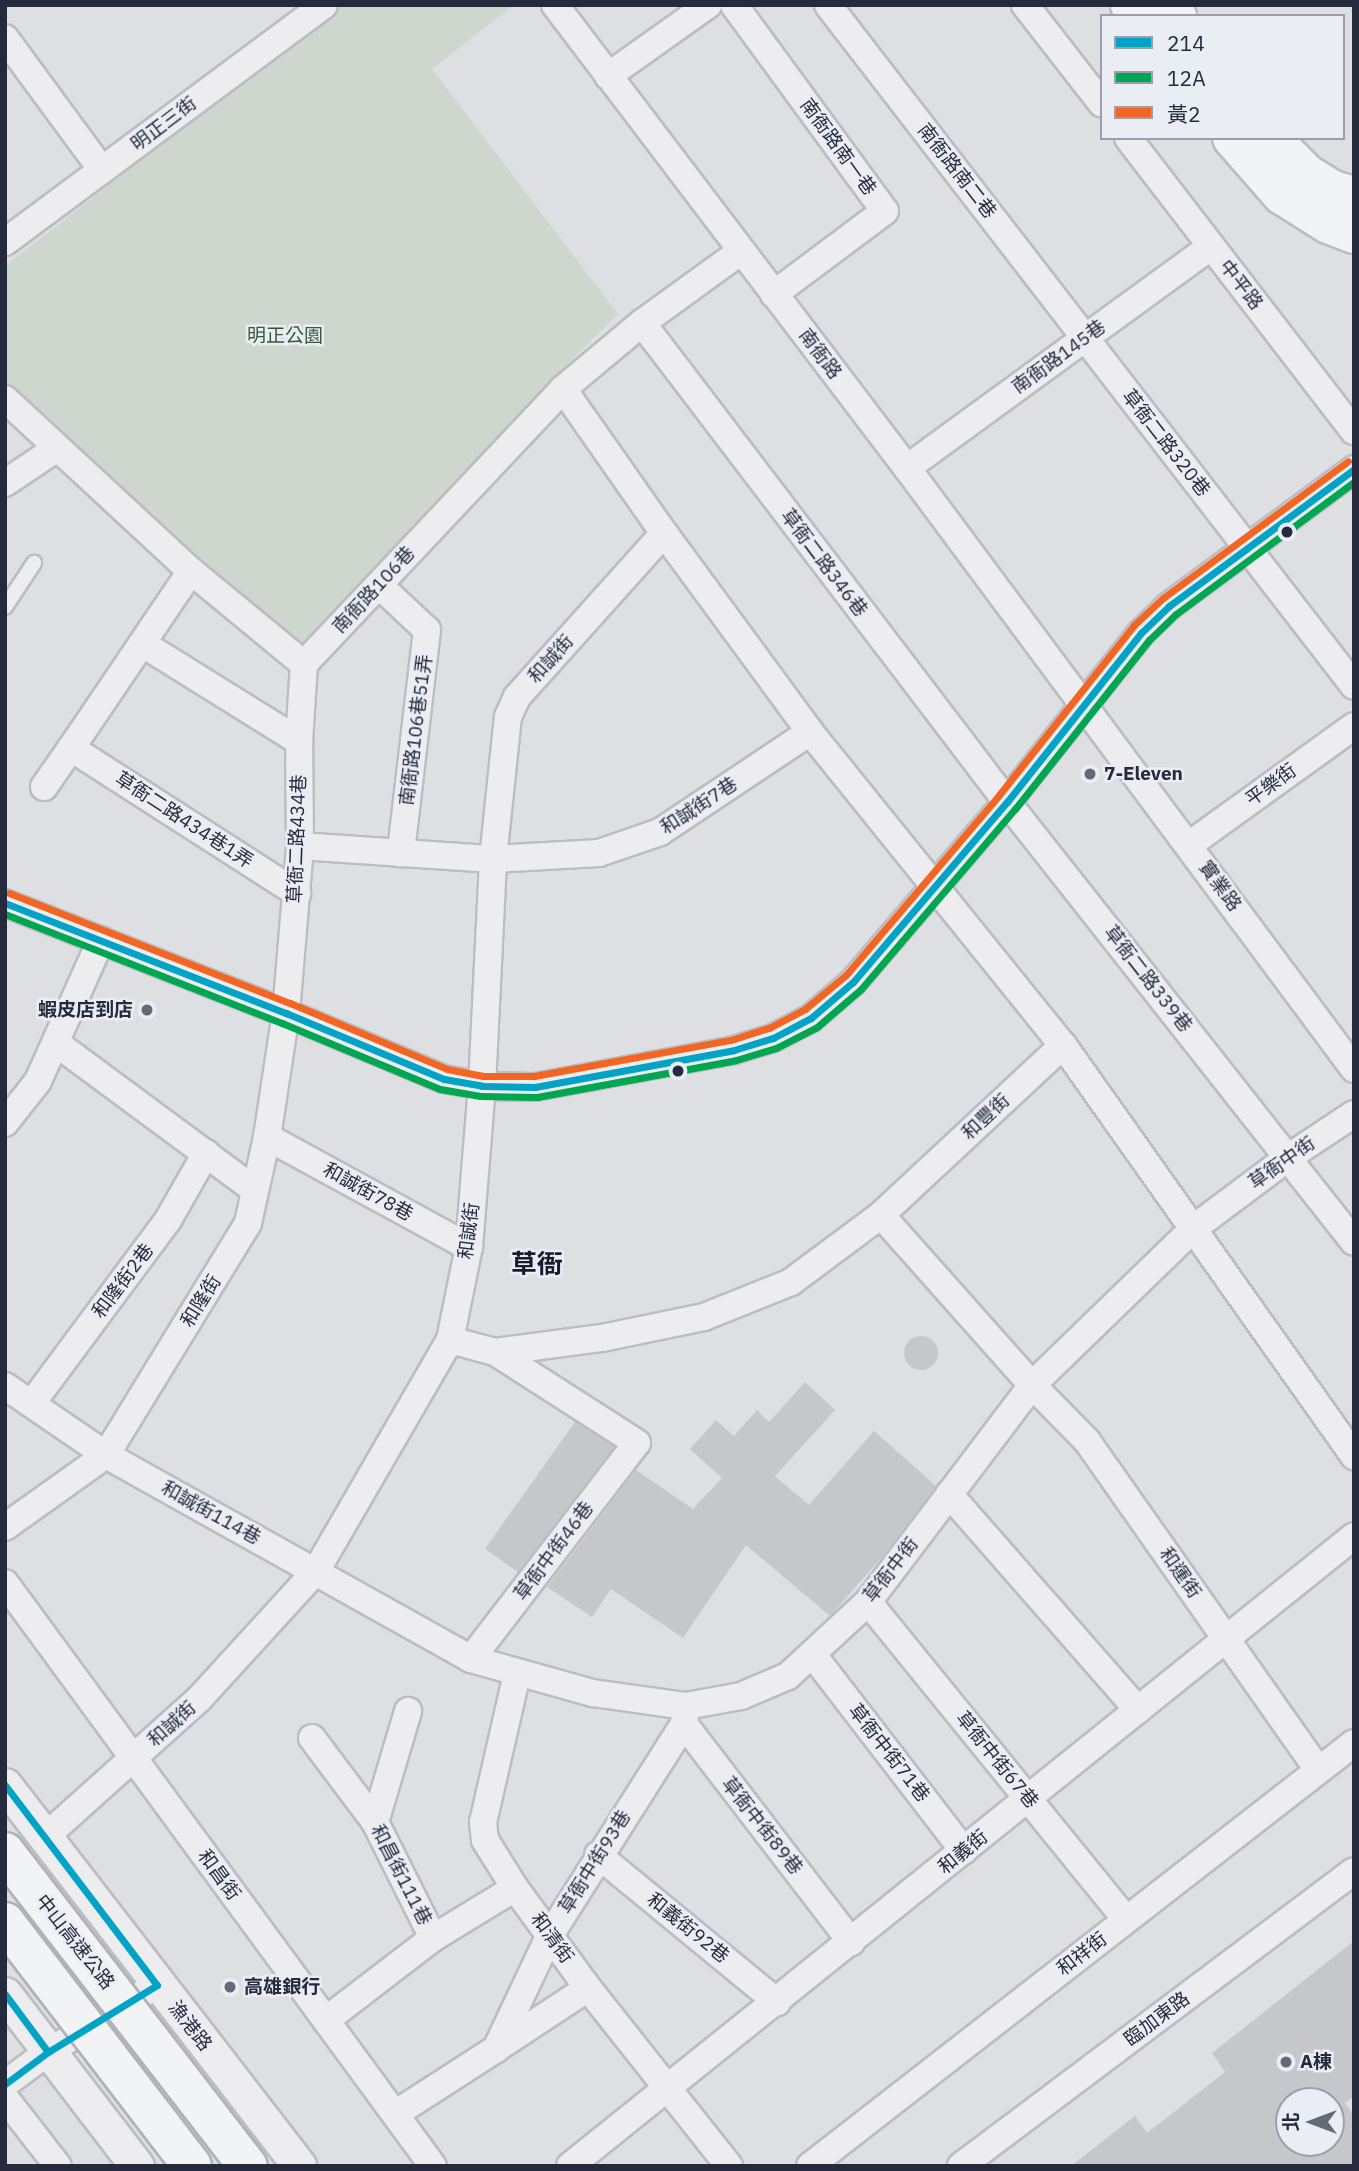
<!DOCTYPE html>
<html>
<head>
<meta charset="utf-8">
<style>
  body { margin:0 }
  #map { position:relative; width:1359px; height:2171px; overflow:hidden; background:#dedfe3; font-family:"IBM Plex Sans","Noto Sans TC",sans-serif }
  div>[style] { position:absolute }
  [style*='--x'] { left:calc(var(--x)*1px); top:calc(var(--y)*1px); width:calc(var(--w)*1px); rotate:calc(var(--a)*1deg) }
  .green>* { inset:0; background:#cdd7ce }
  .building>* { inset:0; background:#c6c7cb }
  .round { border-radius:50% }
  .roads { filter:drop-shadow(2px 0 #bcbdc1) drop-shadow(-2px 0 #bcbdc1) drop-shadow(0 2px #bcbdc1) drop-shadow(0 -2px #bcbdc1) }
  .service>* { height:14px; margin:-7px; padding:0 7px; transform-origin:7px; border-radius:7px; background:#ededf0 }
  .minor>* { height:26px; margin:-13px; padding:0 13px; transform-origin:13px; border-radius:13px; background:#ededf0 }
  .tertiary>* { height:33px; margin:-16.5px; padding:0 16.5px; transform-origin:16.5px; border-radius:16.5px; background:#ededf0 }
  .motorway>* { height:38px; margin:-19px; padding:0 19px; transform-origin:19px; border-radius:19px; background:#f2f3f4 }
  .bridges { filter:drop-shadow(2px 0 #b0b2b8) drop-shadow(-2px 0 #b0b2b8) drop-shadow(0 2px #b0b2b8) drop-shadow(0 -2px #b0b2b8) }
  .motorway-bridge>* { height:38px; margin:-19px; padding:0 19px; transform-origin:19px; border-radius:19px; background:#f2f3f4 }
  .bus-1>* { height:7px; margin:-3.5px; padding:0 3.5px; transform-origin:3.5px; border-radius:3.5px; background:#02a3c7 }
  .bus-2>* { height:7px; margin:-3.5px; padding:0 3.5px; transform-origin:3.5px; border-radius:3.5px; background:#00a651 }
  .bus-3>* { height:7px; margin:-3.5px; padding:0 3.5px; transform-origin:3.5px; border-radius:3.5px; background:#f26522 }
  .dots>* { width:19px; height:19px; translate:-50% -50%; box-sizing:border-box; border:4px solid #eaedf4; border-radius:50% }
  span { translate:-50% -50%; white-space:nowrap; text-align:center; line-height:1.15; -webkit-text-stroke:5px #eaedf4; paint-order:stroke }
  .street-label { font-size:19px; color:#252b3c }
  .park-label { font-size:19px; color:#355733 }
  .poi-label { font-size:19px; color:#252b3c; font-weight:700 }
  .left { translate:0 -50%; text-align:left }
  .right { translate:-100% -50%; text-align:right }
  .district-label { font-size:26px; color:#181c2c; font-weight:700 }
  .frame { position:absolute; inset:0; border:7px solid #252b3c; pointer-events:none }
  .legend { position:absolute; left:1100px; top:14px; width:245px; height:126px; box-sizing:border-box; background:#eaedf4; border:2px solid #9b9faa; margin:0; padding:9px 12px; list-style:none; font-size:21px; color:#252b3c }
  .legend li { display:flex; align-items:center; gap:14px; height:35px }
  .legend b { width:35px; border:2px solid #9b9faa }
  .north { position:absolute; left:1275px; top:2087px; width:70px; height:70px; box-sizing:border-box; background:#eaedf4; border:2px solid #9b9faa; border-radius:50%; rotate:270deg; font-size:19px; font-weight:700; line-height:28px; text-align:center; color:#252b3c }
  .north::after { content:''; display:block; margin:auto; width:24px; height:32px; background:#666a76; clip-path:polygon(50% 0,100% 100%,50% 72%,0 100%) }
</style>
</head>
<body>
<div id="map">
  <div class="green">
    <div style="clip-path:polygon(340px 5px,514px 5px,432px 69px,618px 314px,548px 383px,304px 648px,197px 565px,5px 392px,5px 266px)"></div>
  </div>
  <div class="building">
    <div class="round" style="left:904px;top:1336px;width:34px;height:34px"></div>
    <div style="clip-path:polygon(805px 1382px,835px 1410px,775px 1476px,809px 1505px,874px 1431px,936px 1486px,883px 1556px,830px 1616px,746px 1545px,683px 1638px,611px 1589px,592px 1617px,547px 1587px,636px 1470px,693px 1509px,722px 1478px,690px 1449px,716px 1420px,734px 1436px,757px 1410px,769px 1422px)"></div>
    <div style="clip-path:polygon(575px 1422px,614px 1447px,518px 1572px,485px 1549px)"></div>
    <div style="clip-path:polygon(evenodd,1354px 1941px,1354px 2096px,1345px 2103px,1354px 2115px,1354px 2166px,1071px 2166px,1135px 2116px,1147px 2133px,1225px 2072px,1212px 2053px,1354px 1941px,1289px 2101px,1331px 2101px,1331px 2143px,1289px 2143px,1289px 2101px)"></div>
  </div>
  <div class="roads">
    <div class="service">
      <div style="--x:5;--y:607;--w:53;--a:-56.6"></div>
    </div>
    <div class="minor">
      <div style="--x:555;--y:5;--w:582;--a:52.76"></div>
      <div style="--x:907;--y:468;--w:749;--a:53.36"></div>
      <div style="--x:734;--y:5;--w:255;--a:53.8"></div>
      <div style="--x:885;--y:211;--w:139;--a:143.2"></div>
      <div style="--x:828;--y:5;--w:860;--a:52.32"></div>
      <div style="--x:1025;--y:5;--w:125;--a:52.1"></div>
      <div style="--x:5;--y:38;--w:164;--a:53.7"></div>
      <div style="--x:608;--y:76;--w:123;--a:-35.4"></div>
      <div style="--x:1128;--y:138;--w:370;--a:52.4"></div>
      <div style="--x:5;--y:242;--w:397;--a:-36.6"></div>
      <div style="--x:642;--y:323;--w:602;--a:52.69"></div>
      <div style="--x:1007;--y:802;--w:560;--a:51.74"></div>
      <div style="--x:563;--y:389;--w:176;--a:55"></div>
      <div style="--x:5;--y:399;--w:253;--a:42.8"></div>
      <div style="--x:191;--y:571;--w:146;--a:39.5"></div>
      <div style="--x:304;--y:664;--w:378;--a:-46.7"></div>
      <div style="--x:563;--y:389;--w:103;--a:-39.9"></div>
      <div style="--x:642;--y:323;--w:122;--a:-36"></div>
      <div style="--x:907;--y:468;--w:376;--a:-36.1"></div>
      <div style="--x:5;--y:483;--w:63;--a:-33.9"></div>
      <div style="--x:191;--y:571;--w:214;--a:124.1"></div>
      <div style="--x:71;--y:748;--w:269;--a:32.7"></div>
      <div style="--x:379;--y:585;--w:66;--a:43.2"></div>
      <div style="--x:427;--y:630;--w:225;--a:96.7"></div>
      <div style="--x:143;--y:644;--w:184;--a:31.9"></div>
      <div style="--x:44;--y:787;--w:47;--a:-55.3"></div>
      <div style="--x:1189;--y:845;--w:203;--a:-35.8"></div>
      <div style="--x:300;--y:846;--w:193;--a:3.9"></div>
      <div style="--x:493;--y:859;--w:106;--a:-3.2"></div>
      <div style="--x:599;--y:853;--w:65;--a:-19"></div>
      <div style="--x:660;--y:832;--w:180;--a:-33.7"></div>
      <div style="--x:5;--y:903;--w:302;--a:21.4"></div>
      <div style="--x:286;--y:1013;--w:171;--a:22.7"></div>
      <div style="--x:444;--y:1079;--w:39;--a:10"></div>
      <div style="--x:482;--y:1086;--w:53;--a:1.1"></div>
      <div style="--x:535;--y:1087;--w:202;--a:-10.5"></div>
      <div style="--x:734;--y:1050;--w:41;--a:-17.1"></div>
      <div style="--x:773;--y:1038;--w:43;--a:-27.8"></div>
      <div style="--x:811;--y:1018;--w:55;--a:-40.6"></div>
      <div style="--x:853;--y:982;--w:237;--a:-49.5"></div>
      <div style="--x:1007;--y:802;--w:216;--a:-51.6"></div>
      <div style="--x:1141;--y:633;--w:39;--a:-44"></div>
      <div style="--x:1169;--y:606;--w:230;--a:-36.5"></div>
      <div style="--x:56;--y:1043;--w:247;--a:36.5"></div>
      <div style="--x:5;--y:1123;--w:53;--a:-51.8"></div>
      <div style="--x:38;--y:1081;--w:154;--a:-65.9"></div>
      <div style="--x:267;--y:1137;--w:230;--a:28.6"></div>
      <div style="--x:881;--y:1215;--w:227;--a:48.4"></div>
      <div style="--x:1032;--y:1385;--w:78;--a:45.5"></div>
      <div style="--x:1087;--y:1441;--w:402;--a:54.9"></div>
      <div style="--x:450;--y:1340;--w:47;--a:14.9"></div>
      <div style="--x:495;--y:1352;--w:108;--a:-7.5"></div>
      <div style="--x:602;--y:1338;--w:104;--a:-11.6"></div>
      <div style="--x:704;--y:1317;--w:94;--a:-21.9"></div>
      <div style="--x:791;--y:1282;--w:112;--a:-36.7"></div>
      <div style="--x:881;--y:1215;--w:249;--a:-43"></div>
      <div style="--x:5;--y:1386;--w:122;--a:34.3"></div>
      <div style="--x:106;--y:1455;--w:418;--a:29.2"></div>
      <div style="--x:471;--y:1659;--w:127;--a:15.6"></div>
      <div style="--x:593;--y:1693;--w:94;--a:8"></div>
      <div style="--x:686;--y:1706;--w:56;--a:-10.3"></div>
      <div style="--x:741;--y:1696;--w:51;--a:-23.1"></div>
      <div style="--x:788;--y:1676;--w:109;--a:-42.8"></div>
      <div style="--x:868;--y:1602;--w:272;--a:-52.9"></div>
      <div style="--x:1032;--y:1385;--w:226;--a:-44.1"></div>
      <div style="--x:1194;--y:1228;--w:119;--a:-36.8"></div>
      <div style="--x:1289;--y:1157;--w:78;--a:-33.5"></div>
      <div style="--x:32;--y:1403;--w:228;--a:-53.4"></div>
      <div style="--x:168;--y:1220;--w:77;--a:-60.4"></div>
      <div style="--x:949;--y:1494;--w:287;--a:48.8"></div>
      <div style="--x:5;--y:1527;--w:124;--a:-35.5"></div>
      <div style="--x:106;--y:1455;--w:272;--a:-58.5"></div>
      <div style="--x:248;--y:1223;--w:88;--a:-77.5"></div>
      <div style="--x:267;--y:1137;--w:125;--a:-81.3"></div>
      <div style="--x:286;--y:1013;--w:168;--a:-85.2"></div>
      <div style="--x:300;--y:846;--w:105;--a:-90.5"></div>
      <div style="--x:299;--y:741;--w:77;--a:-86.3"></div>
      <div style="--x:5;--y:1583;--w:723;--a:53.72"></div>
      <div style="--x:868;--y:1602;--w:409;--a:50.9"></div>
      <div style="--x:813;--y:1655;--w:247;--a:52.4"></div>
      <div style="--x:471;--y:1659;--w:272;--a:-52.5"></div>
      <div style="--x:637;--y:1443;--w:169;--a:-147.3"></div>
      <div style="--x:517;--y:1674;--w:152;--a:102.9"></div>
      <div style="--x:483;--y:1822;--w:18;--a:84"></div>
      <div style="--x:485;--y:1840;--w:57;--a:58"></div>
      <div style="--x:515;--y:1888;--w:124;--a:53.9"></div>
      <div style="--x:588;--y:1988;--w:227;--a:51.6"></div>
      <div style="--x:686;--y:1708;--w:16;--a:97"></div>
      <div style="--x:684;--y:1724;--w:275;--a:52.5"></div>
      <div style="--x:312;--y:1738;--w:105;--a:53.1"></div>
      <div style="--x:375;--y:1822;--w:130;--a:63.4"></div>
      <div style="--x:433;--y:1938;--w:135;--a:142.5"></div>
      <div style="--x:375;--y:1822;--w:116;--a:-73.4"></div>
      <div style="--x:45;--y:1837;--w:207;--a:-41.9"></div>
      <div style="--x:199;--y:1699;--w:173;--a:-47.6"></div>
      <div style="--x:316;--y:1571;--w:267;--a:-59.9"></div>
      <div style="--x:450;--y:1340;--w:95;--a:-78.5"></div>
      <div style="--x:469;--y:1247;--w:162;--a:-85.4"></div>
      <div style="--x:482;--y:1086;--w:227;--a:-87.2"></div>
      <div style="--x:493;--y:859;--w:143;--a:-84"></div>
      <div style="--x:508;--y:717;--w:22;--a:-66"></div>
      <div style="--x:517;--y:697;--w:220;--a:-48.1"></div>
      <div style="--x:664;--y:533;--w:247;--a:53.7"></div>
      <div style="--x:810;--y:732;--w:402;--a:51.1"></div>
      <div style="--x:1063;--y:1045;--w:504;--a:54.7"></div>
      <div style="--x:598;--y:1855;--w:232;--a:39.4"></div>
      <div style="--x:433;--y:1938;--w:96;--a:-31.4"></div>
      <div style="--x:497;--y:2048;--w:109;--a:-33.4"></div>
      <div style="--x:5;--y:2084;--w:54;--a:-36.7"></div>
      <div style="--x:48;--y:2052;--w:128;--a:-31.6"></div>
      <div style="--x:5;--y:2098;--w:86;--a:52.1"></div>
      <div style="--x:395;--y:2114;--w:120;--a:-32.8"></div>
      <div style="--x:496;--y:2049;--w:126;--a:-64.7"></div>
      <div style="--x:550;--y:1935;--w:250;--a:-57.6"></div>
      <div style="--x:570;--y:2166;--w:1006;--a:-38.78"></div>
      <div style="--x:810;--y:2166;--w:689;--a:-37.87"></div>
      <div style="--x:961;--y:2166;--w:491;--a:-36.9"></div>
    </div>
    <div class="tertiary">
      <div style="--x:5;--y:1785;--w:481;--a:52.3"></div>
      <div style="--x:5;--y:1994;--w:217;--a:52.5"></div>
    </div>
    <div class="motorway">
      <div style="--x:1130;--y:5;--w:14;--a:54"></div>
      <div style="--x:1169;--y:5;--w:14;--a:54"></div>
      <div style="--x:1232;--y:138;--w:76;--a:48.7"></div>
      <div style="--x:1282;--y:195;--w:54;--a:32.2"></div>
      <div style="--x:1328;--y:224;--w:28;--a:21"></div>
      <div style="--x:1271;--y:138;--w:51;--a:45"></div>
      <div style="--x:1307;--y:174;--w:31;--a:32"></div>
      <div style="--x:1333;--y:190;--w:22;--a:16"></div>
    </div>
  </div>
  <div class="bridges">
    <div class="motorway-bridge">
      <div style="--x:5;--y:1852;--w:397;--a:52.3"></div>
      <div style="--x:5;--y:1922;--w:307;--a:52.5"></div>
    </div>
  </div>
  <div class="bus-1">
    <div style="--x:5;--y:903;--w:302;--a:21.4"></div>
    <div style="--x:286;--y:1013;--w:171;--a:22.7"></div>
    <div style="--x:444;--y:1079;--w:39;--a:10"></div>
    <div style="--x:482;--y:1086;--w:53;--a:1.1"></div>
    <div style="--x:535;--y:1087;--w:202;--a:-10.5"></div>
    <div style="--x:734;--y:1050;--w:41;--a:-17.1"></div>
    <div style="--x:773;--y:1038;--w:43;--a:-27.8"></div>
    <div style="--x:811;--y:1018;--w:55;--a:-40.6"></div>
    <div style="--x:853;--y:982;--w:237;--a:-49.5"></div>
    <div style="--x:1007;--y:802;--w:216;--a:-51.6"></div>
    <div style="--x:1141;--y:633;--w:39;--a:-44"></div>
    <div style="--x:1169;--y:606;--w:230;--a:-36.5"></div>
    <div style="--x:5;--y:1785;--w:251;--a:52.8"></div>
    <div style="--x:157;--y:1985;--w:128;--a:148.4"></div>
    <div style="--x:48;--y:2052;--w:54;--a:143.3"></div>
    <div style="--x:5;--y:1994;--w:72;--a:53.4"></div>
  </div>
  <div class="bus-2">
    <div style="--x:5;--y:914;--w:298;--a:21.5"></div>
    <div style="--x:282;--y:1023;--w:171;--a:22.7"></div>
    <div style="--x:440;--y:1089;--w:41;--a:9.9"></div>
    <div style="--x:480;--y:1096;--w:57;--a:1"></div>
    <div style="--x:537;--y:1097;--w:202;--a:-10.5"></div>
    <div style="--x:736;--y:1060;--w:42;--a:-16.7"></div>
    <div style="--x:776;--y:1048;--w:46;--a:-27.1"></div>
    <div style="--x:817;--y:1027;--w:58;--a:-40.8"></div>
    <div style="--x:861;--y:989;--w:237;--a:-49.5"></div>
    <div style="--x:1015;--y:809;--w:216;--a:-51.6"></div>
    <div style="--x:1149;--y:640;--w:37;--a:-44"></div>
    <div style="--x:1176;--y:614;--w:222;--a:-36.6"></div>
  </div>
  <div class="bus-3">
    <div style="--x:9;--y:893;--w:302;--a:21.4"></div>
    <div style="--x:290;--y:1003;--w:170;--a:22.8"></div>
    <div style="--x:447;--y:1069;--w:37;--a:11"></div>
    <div style="--x:483;--y:1076;--w:51;--a:0"></div>
    <div style="--x:534;--y:1076;--w:200;--a:-10.4"></div>
    <div style="--x:731;--y:1040;--w:40;--a:-18"></div>
    <div style="--x:769;--y:1028;--w:41;--a:-27.8"></div>
    <div style="--x:805;--y:1009;--w:53;--a:-39.7"></div>
    <div style="--x:846;--y:975;--w:236;--a:-49.6"></div>
    <div style="--x:999;--y:795;--w:217;--a:-51.5"></div>
    <div style="--x:1134;--y:625;--w:40;--a:-43"></div>
    <div style="--x:1163;--y:598;--w:230;--a:-36.5"></div>
  </div>
  <div class="dots">
    <div style="left:1287px;top:532px;background:#252b3c"></div>
    <div style="left:1090px;top:774px;background:#666a76"></div>
    <div style="left:147px;top:1010px;background:#666a76"></div>
    <div style="left:678px;top:1071px;background:#252b3c"></div>
    <div style="left:230px;top:1987px;background:#666a76"></div>
    <div style="left:1286px;top:2062px;background:#666a76"></div>
  </div>
  <div class="street-label">
    <span style="left:164px;top:124px;rotate:-37deg">明正三街</span>
    <span style="left:838px;top:147px;rotate:54deg">南衙路南一巷</span>
    <span style="left:957px;top:171px;rotate:52deg">南衙路南二巷</span>
    <span style="left:1241px;top:285px;rotate:52deg">中平路</span>
    <span style="left:820px;top:354px;rotate:53deg">南衙路</span>
    <span style="left:1059px;top:357px;rotate:-36deg">南衙路145巷</span>
    <span style="left:1166px;top:443px;rotate:52deg">草衙二路320巷</span>
    <span style="left:824px;top:563px;rotate:53deg">草衙二路346巷</span>
    <span style="left:374px;top:590px;rotate:-47deg">南衙路106巷</span>
    <span style="left:551px;top:659px;rotate:-48deg">和誠街</span>
    <span style="left:416px;top:730px;rotate:-83deg">南衙路106巷51弄</span>
    <span style="left:1271px;top:785px;rotate:-36deg">平樂街</span>
    <span style="left:699px;top:806px;rotate:-33deg">和誠街7巷</span>
    <span style="left:184px;top:820px;rotate:33deg">草衙二路434巷1弄</span>
    <span style="left:297px;top:839px;rotate:-88deg">草衙二路434巷</span>
    <span style="left:1220px;top:886px;rotate:54deg">實業路</span>
    <span style="left:1148px;top:979px;rotate:52deg">草衙二路339巷</span>
    <span style="left:986px;top:1117px;rotate:-43deg">和豐街</span>
    <span style="left:1282px;top:1163px;rotate:-35deg">草衙中街</span>
    <span style="left:368px;top:1192px;rotate:29deg">和誠街78巷</span>
    <span style="left:469px;top:1231px;rotate:-83deg">和誠街</span>
    <span style="left:123px;top:1281px;rotate:-53deg">和隆街2巷</span>
    <span style="left:201px;top:1301px;rotate:-58deg">和隆街</span>
    <span style="left:211px;top:1513px;rotate:29deg">和誠街114巷</span>
    <span style="left:554px;top:1551px;rotate:-53deg">草衙中街46巷</span>
    <span style="left:891px;top:1570px;rotate:-52deg">草衙中街</span>
    <span style="left:1180px;top:1573px;rotate:55deg">和運街</span>
    <span style="left:172px;top:1724px;rotate:-42deg">和誠街</span>
    <span style="left:889px;top:1753px;rotate:52deg">草衙中街71巷</span>
    <span style="left:997px;top:1760px;rotate:51deg">草衙中街67巷</span>
    <span style="left:762px;top:1826px;rotate:52deg">草衙中街89巷</span>
    <span style="left:963px;top:1852px;rotate:-39deg">和義街</span>
    <span style="left:595px;top:1862px;rotate:-58deg">草衙中街93巷</span>
    <span style="left:219px;top:1875px;rotate:54deg">和昌街</span>
    <span style="left:401px;top:1875px;rotate:63deg">和昌街111巷</span>
    <span style="left:688px;top:1928px;rotate:39deg">和義街92巷</span>
    <span style="left:552px;top:1938px;rotate:54deg">和清街</span>
    <span style="left:75px;top:1942px;rotate:52deg">中山高速公路</span>
    <span style="left:1082px;top:1954px;rotate:-38deg">和祥街</span>
    <span style="left:1157px;top:2019px;rotate:-37deg">臨加東路</span>
    <span style="left:190px;top:2026px;rotate:52deg">漁港路</span>
  </div>
  <div class="park-label">
    <span style="left:285px;top:336px">明正公園</span>
  </div>
  <div class="poi-label">
    <span class="left" style="left:1104px;top:774px">7-Eleven</span>
    <span class="right" style="left:133px;top:1010px">蝦皮店到店</span>
    <span class="left" style="left:244px;top:1987px">高雄銀行</span>
    <span class="left" style="left:1300px;top:2062px">A棟</span>
  </div>
  <div class="district-label">
    <span style="left:537px;top:1264px">草衙</span>
  </div>
  <div class="frame"></div>
  <ul class="legend">
  <li><b style="height:9px;background:#02a3c7"></b>214</li>
  <li><b style="height:9px;background:#00a651"></b>12A</li>
  <li><b style="height:9px;background:#f26522"></b>黃2</li>
  </ul>
  <div class="north">北</div>
</div>
</body>
</html>
